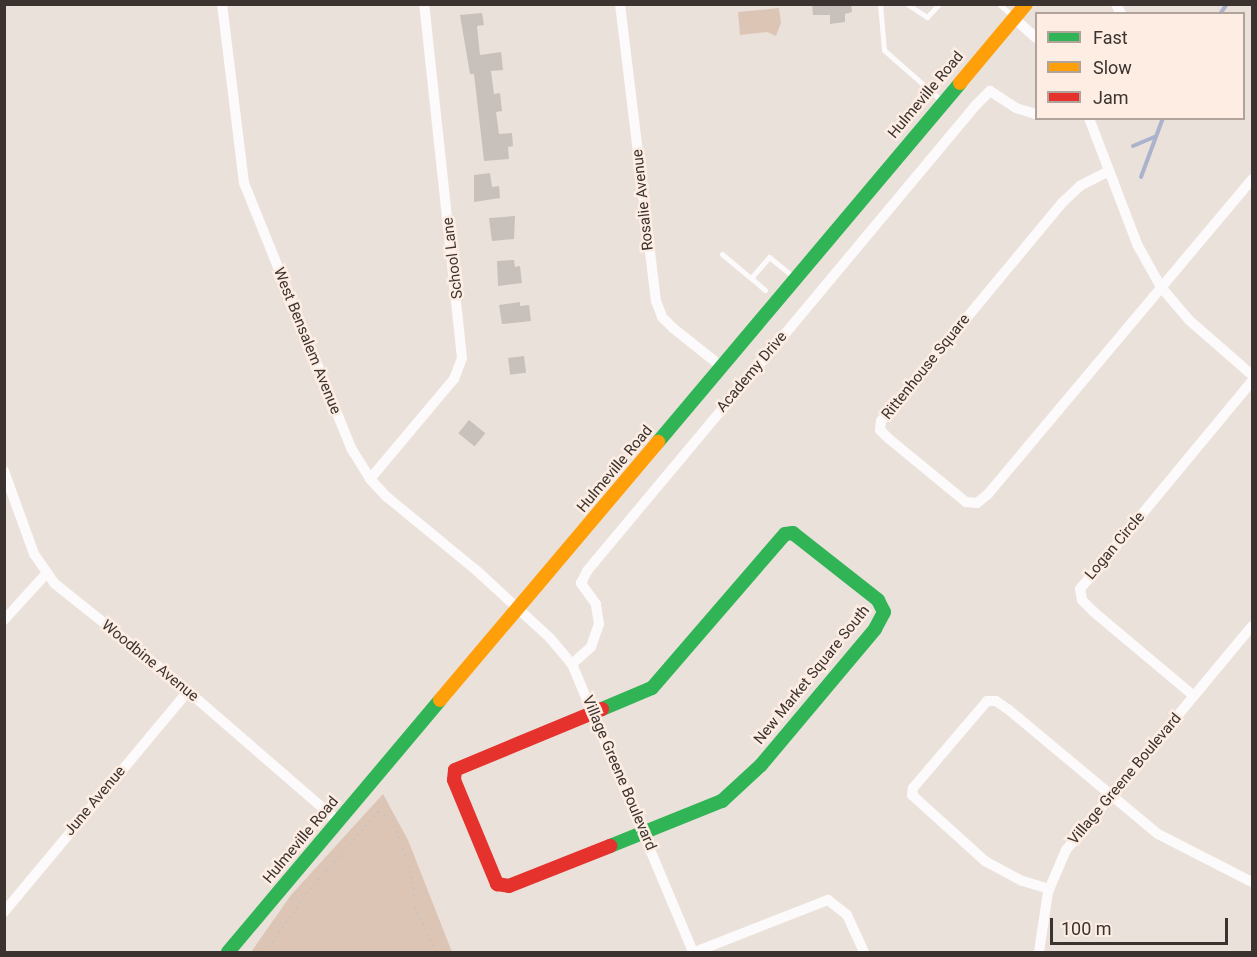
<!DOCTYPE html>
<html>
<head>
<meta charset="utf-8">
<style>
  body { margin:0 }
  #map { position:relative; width:1257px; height:957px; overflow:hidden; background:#ebe1db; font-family:Roboto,sans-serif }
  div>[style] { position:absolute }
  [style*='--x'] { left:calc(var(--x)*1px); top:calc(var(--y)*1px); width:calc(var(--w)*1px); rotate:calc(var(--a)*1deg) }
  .green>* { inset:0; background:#ddc5b6 }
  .stream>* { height:4px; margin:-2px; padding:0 2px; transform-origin:2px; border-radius:2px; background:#aab2cc }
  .building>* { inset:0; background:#c8c0bb; transform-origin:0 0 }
  .path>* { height:2px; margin-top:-1px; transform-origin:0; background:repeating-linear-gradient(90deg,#c6c2c0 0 1.5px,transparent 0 6px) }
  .lane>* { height:5px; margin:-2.5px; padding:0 2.5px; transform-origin:2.5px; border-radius:2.5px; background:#fcfafa }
  .street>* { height:10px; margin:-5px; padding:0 5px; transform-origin:5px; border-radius:5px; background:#fcfafa }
  .fast>* { height:14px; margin:-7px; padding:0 7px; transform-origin:7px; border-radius:7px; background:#30b455 }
  .slow>* { height:14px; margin:-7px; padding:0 7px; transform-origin:7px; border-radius:7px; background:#ff9f0a }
  .jam>* { height:14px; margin:-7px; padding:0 7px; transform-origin:7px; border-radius:7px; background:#e5322d }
  span { translate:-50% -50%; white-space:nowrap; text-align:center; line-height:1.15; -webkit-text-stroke:5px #feede3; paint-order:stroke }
  .street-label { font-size:15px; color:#3a332f }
  .frame { position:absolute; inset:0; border:6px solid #3a332f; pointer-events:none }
  .legend { position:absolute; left:1035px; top:12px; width:210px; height:108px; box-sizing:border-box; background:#feede3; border:2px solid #b0a39b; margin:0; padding:8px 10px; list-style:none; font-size:18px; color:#3a332f }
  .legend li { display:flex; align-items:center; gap:12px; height:30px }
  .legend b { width:30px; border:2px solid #b0a39b }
  .scale { position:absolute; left:1050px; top:918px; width:178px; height:27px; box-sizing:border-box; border:3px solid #3a332f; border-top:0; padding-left:8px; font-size:18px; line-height:21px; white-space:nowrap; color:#3a332f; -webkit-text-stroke:4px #feede3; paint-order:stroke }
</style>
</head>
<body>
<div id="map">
  <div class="green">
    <div style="clip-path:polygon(779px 8px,781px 23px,776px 36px,767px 32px,740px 35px,738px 12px)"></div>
    <div style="clip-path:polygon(383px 794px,408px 840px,452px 952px,251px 952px,291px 895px)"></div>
  </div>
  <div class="stream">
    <div style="--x:1220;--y:14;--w:12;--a:-55"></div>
    <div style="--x:1133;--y:146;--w:25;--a:-23"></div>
    <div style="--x:1141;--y:177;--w:63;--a:-69.6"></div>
  </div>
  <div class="building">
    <div style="clip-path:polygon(812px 4px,851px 4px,852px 12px,845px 14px,845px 22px,830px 24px,830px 15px,813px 15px)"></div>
    <div style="clip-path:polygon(482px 13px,484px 25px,477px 26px,480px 55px,501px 52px,503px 70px,491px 71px,494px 94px,500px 93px,502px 111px,496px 112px,499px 134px,512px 133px,513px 146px,508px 147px,509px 159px,484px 161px,474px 74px,470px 74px,460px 15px)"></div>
    <div style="clip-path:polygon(490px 173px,492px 187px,499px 186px,500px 198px,474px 202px,474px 175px)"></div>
    <div style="clip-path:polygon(515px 216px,514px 239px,492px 241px,489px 218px)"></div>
    <div style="clip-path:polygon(514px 260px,515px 267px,520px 266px,522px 283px,498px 286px,497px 261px)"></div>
    <div style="clip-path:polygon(520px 302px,520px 306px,529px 305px,531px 321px,502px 324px,499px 305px)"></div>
    <div style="left:524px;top:356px;width:17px;height:16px;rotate:83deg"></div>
    <div style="left:469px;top:420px;width:21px;height:17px;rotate:39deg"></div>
  </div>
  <div class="path">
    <div style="--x:265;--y:952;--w:77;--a:-54.5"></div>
    <div style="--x:310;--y:889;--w:104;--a:-48.5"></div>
    <div style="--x:379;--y:811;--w:17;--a:33"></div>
    <div style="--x:393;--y:820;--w:65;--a:72.1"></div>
    <div style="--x:413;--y:882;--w:25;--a:85"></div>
    <div style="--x:415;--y:907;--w:50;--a:65"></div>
  </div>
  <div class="lane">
    <div style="--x:880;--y:4;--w:46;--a:85"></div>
    <div style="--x:884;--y:50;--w:77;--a:41.3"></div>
    <div style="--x:907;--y:4;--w:24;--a:33"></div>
    <div style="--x:927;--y:17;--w:18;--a:-47"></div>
    <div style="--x:999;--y:4;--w:20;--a:41"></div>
    <div style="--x:722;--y:254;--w:38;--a:40"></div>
    <div style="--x:765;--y:290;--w:18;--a:-139"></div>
    <div style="--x:751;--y:278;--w:28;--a:-49"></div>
    <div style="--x:769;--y:257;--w:32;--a:39"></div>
  </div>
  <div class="street">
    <div style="--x:222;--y:4;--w:180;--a:83"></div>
    <div style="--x:244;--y:183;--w:286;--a:68"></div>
    <div style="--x:351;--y:448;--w:36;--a:58"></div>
    <div style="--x:370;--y:479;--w:25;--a:47"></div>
    <div style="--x:387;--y:497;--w:115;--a:39.4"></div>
    <div style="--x:476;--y:570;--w:100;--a:42.6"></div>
    <div style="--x:550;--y:638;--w:34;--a:50"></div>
    <div style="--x:572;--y:664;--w:312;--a:67.2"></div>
    <div style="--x:620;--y:4;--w:299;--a:83.1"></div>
    <div style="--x:656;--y:301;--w:17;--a:69"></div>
    <div style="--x:662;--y:317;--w:16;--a:45"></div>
    <div style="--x:673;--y:328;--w:63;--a:38.5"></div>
    <div style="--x:1116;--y:4;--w:11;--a:63"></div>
    <div style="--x:1015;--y:19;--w:28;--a:42"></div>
    <div style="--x:1089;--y:118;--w:137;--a:69.1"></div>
    <div style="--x:1138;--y:246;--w:47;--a:60.7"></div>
    <div style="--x:1161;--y:287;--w:43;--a:49.7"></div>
    <div style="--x:1189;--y:320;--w:84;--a:41.1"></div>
    <div style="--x:1109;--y:171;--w:33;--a:153"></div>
    <div style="--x:1080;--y:186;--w:25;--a:137"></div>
    <div style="--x:1062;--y:203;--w:283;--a:129.7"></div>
    <div style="--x:881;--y:421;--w:9;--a:96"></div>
    <div style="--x:880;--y:430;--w:11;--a:45"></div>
    <div style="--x:888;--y:438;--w:101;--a:39.4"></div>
    <div style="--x:966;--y:502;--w:11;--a:5"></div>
    <div style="--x:977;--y:503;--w:14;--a:-39"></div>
    <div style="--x:988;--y:494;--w:411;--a:-50"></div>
    <div style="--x:4;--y:471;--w:88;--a:70.1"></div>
    <div style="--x:34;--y:554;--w:35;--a:55"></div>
    <div style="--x:54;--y:583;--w:146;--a:38.6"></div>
    <div style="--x:168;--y:674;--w:225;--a:40.9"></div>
    <div style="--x:370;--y:479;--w:131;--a:-50"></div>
    <div style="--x:454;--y:379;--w:22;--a:-69"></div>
    <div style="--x:462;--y:358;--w:356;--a:-96.1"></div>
    <div style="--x:4;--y:620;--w:62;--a:-47.6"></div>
    <div style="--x:572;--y:664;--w:25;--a:-42"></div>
    <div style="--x:591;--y:647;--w:24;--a:-71"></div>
    <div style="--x:599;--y:624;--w:20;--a:-99"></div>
    <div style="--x:596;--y:604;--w:26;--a:-126"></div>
    <div style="--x:581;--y:583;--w:13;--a:-63"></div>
    <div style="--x:587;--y:571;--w:607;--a:-50.15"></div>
    <div style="--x:976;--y:105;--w:20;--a:-45"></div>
    <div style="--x:990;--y:91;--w:31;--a:33"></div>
    <div style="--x:1016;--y:108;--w:21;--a:17"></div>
    <div style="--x:1194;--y:696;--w:131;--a:-140"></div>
    <div style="--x:1094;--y:612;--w:17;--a:-135"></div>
    <div style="--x:1082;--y:600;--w:11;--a:-100"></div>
    <div style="--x:1080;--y:589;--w:270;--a:-50.4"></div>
    <div style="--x:1049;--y:889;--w:28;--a:-163"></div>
    <div style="--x:1022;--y:881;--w:42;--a:-151.6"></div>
    <div style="--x:985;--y:861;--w:98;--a:-137.9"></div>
    <div style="--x:912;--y:795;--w:7;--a:-82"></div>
    <div style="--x:913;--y:788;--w:114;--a:-49.6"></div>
    <div style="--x:987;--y:701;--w:9;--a:0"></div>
    <div style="--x:996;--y:701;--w:16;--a:35"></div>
    <div style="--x:1009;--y:710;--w:194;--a:39.8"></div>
    <div style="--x:1158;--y:834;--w:106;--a:27.1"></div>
    <div style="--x:4;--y:912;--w:288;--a:-50.2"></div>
    <div style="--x:695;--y:952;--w:143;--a:-21.4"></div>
    <div style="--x:828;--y:900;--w:24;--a:38"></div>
    <div style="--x:847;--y:915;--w:41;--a:65.3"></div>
    <div style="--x:1039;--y:952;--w:61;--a:-81.5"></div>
    <div style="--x:1048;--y:892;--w:46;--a:-66.8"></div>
    <div style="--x:1066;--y:850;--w:291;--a:-50.3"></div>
  </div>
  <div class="fast">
    <div style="--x:658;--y:442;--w:469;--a:-49.9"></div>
    <div style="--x:602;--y:709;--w:54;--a:-22.8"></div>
    <div style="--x:652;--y:688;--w:203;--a:-49.2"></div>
    <div style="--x:785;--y:534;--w:8;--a:-7"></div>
    <div style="--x:610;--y:846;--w:121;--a:-21.9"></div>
    <div style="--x:722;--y:801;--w:53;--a:-42.7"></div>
    <div style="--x:761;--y:765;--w:177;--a:-50"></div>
    <div style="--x:875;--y:629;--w:19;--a:-62"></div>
    <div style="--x:884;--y:612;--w:13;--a:-117"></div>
    <div style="--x:878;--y:600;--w:108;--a:-141.8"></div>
    <div style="--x:228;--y:952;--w:329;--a:-49.9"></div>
  </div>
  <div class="slow">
    <div style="--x:960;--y:83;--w:103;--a:-50.1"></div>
    <div style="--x:440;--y:700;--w:338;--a:-49.8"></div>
  </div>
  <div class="jam">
    <div style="--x:602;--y:709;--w:159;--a:157.5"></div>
    <div style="--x:455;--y:770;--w:10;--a:96"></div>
    <div style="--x:454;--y:780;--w:113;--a:67.5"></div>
    <div style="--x:497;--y:884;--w:12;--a:9"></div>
    <div style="--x:509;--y:886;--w:109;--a:-21.6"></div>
  </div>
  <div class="street-label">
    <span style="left:926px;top:95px;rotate:-50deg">Hulmeville Road</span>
    <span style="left:643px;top:200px;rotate:-96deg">Rosalie Avenue</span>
    <span style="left:453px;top:258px;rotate:-97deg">School Lane</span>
    <span style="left:307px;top:341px;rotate:68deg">West Bensalem Avenue</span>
    <span style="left:926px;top:367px;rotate:-51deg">Rittenhouse Square</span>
    <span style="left:752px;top:372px;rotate:-50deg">Academy Drive</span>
    <span style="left:615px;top:469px;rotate:-50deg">Hulmeville Road</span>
    <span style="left:1115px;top:546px;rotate:-50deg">Logan Circle</span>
    <span style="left:150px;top:661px;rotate:39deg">Woodbine Avenue</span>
    <span style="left:812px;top:675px;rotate:-51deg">New Market Square South</span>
    <span style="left:619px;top:773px;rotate:67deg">Village Greene Boulevard</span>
    <span style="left:1125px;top:779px;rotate:-50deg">Village Greene Boulevard</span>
    <span style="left:95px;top:801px;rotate:-50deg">June Avenue</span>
    <span style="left:301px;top:840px;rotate:-50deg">Hulmeville Road</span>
  </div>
  <div class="frame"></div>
  <ul class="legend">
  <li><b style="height:8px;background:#30b455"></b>Fast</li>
  <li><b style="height:8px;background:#ff9f0a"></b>Slow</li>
  <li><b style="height:8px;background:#e5322d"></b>Jam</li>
  </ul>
  <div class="scale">100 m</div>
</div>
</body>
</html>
